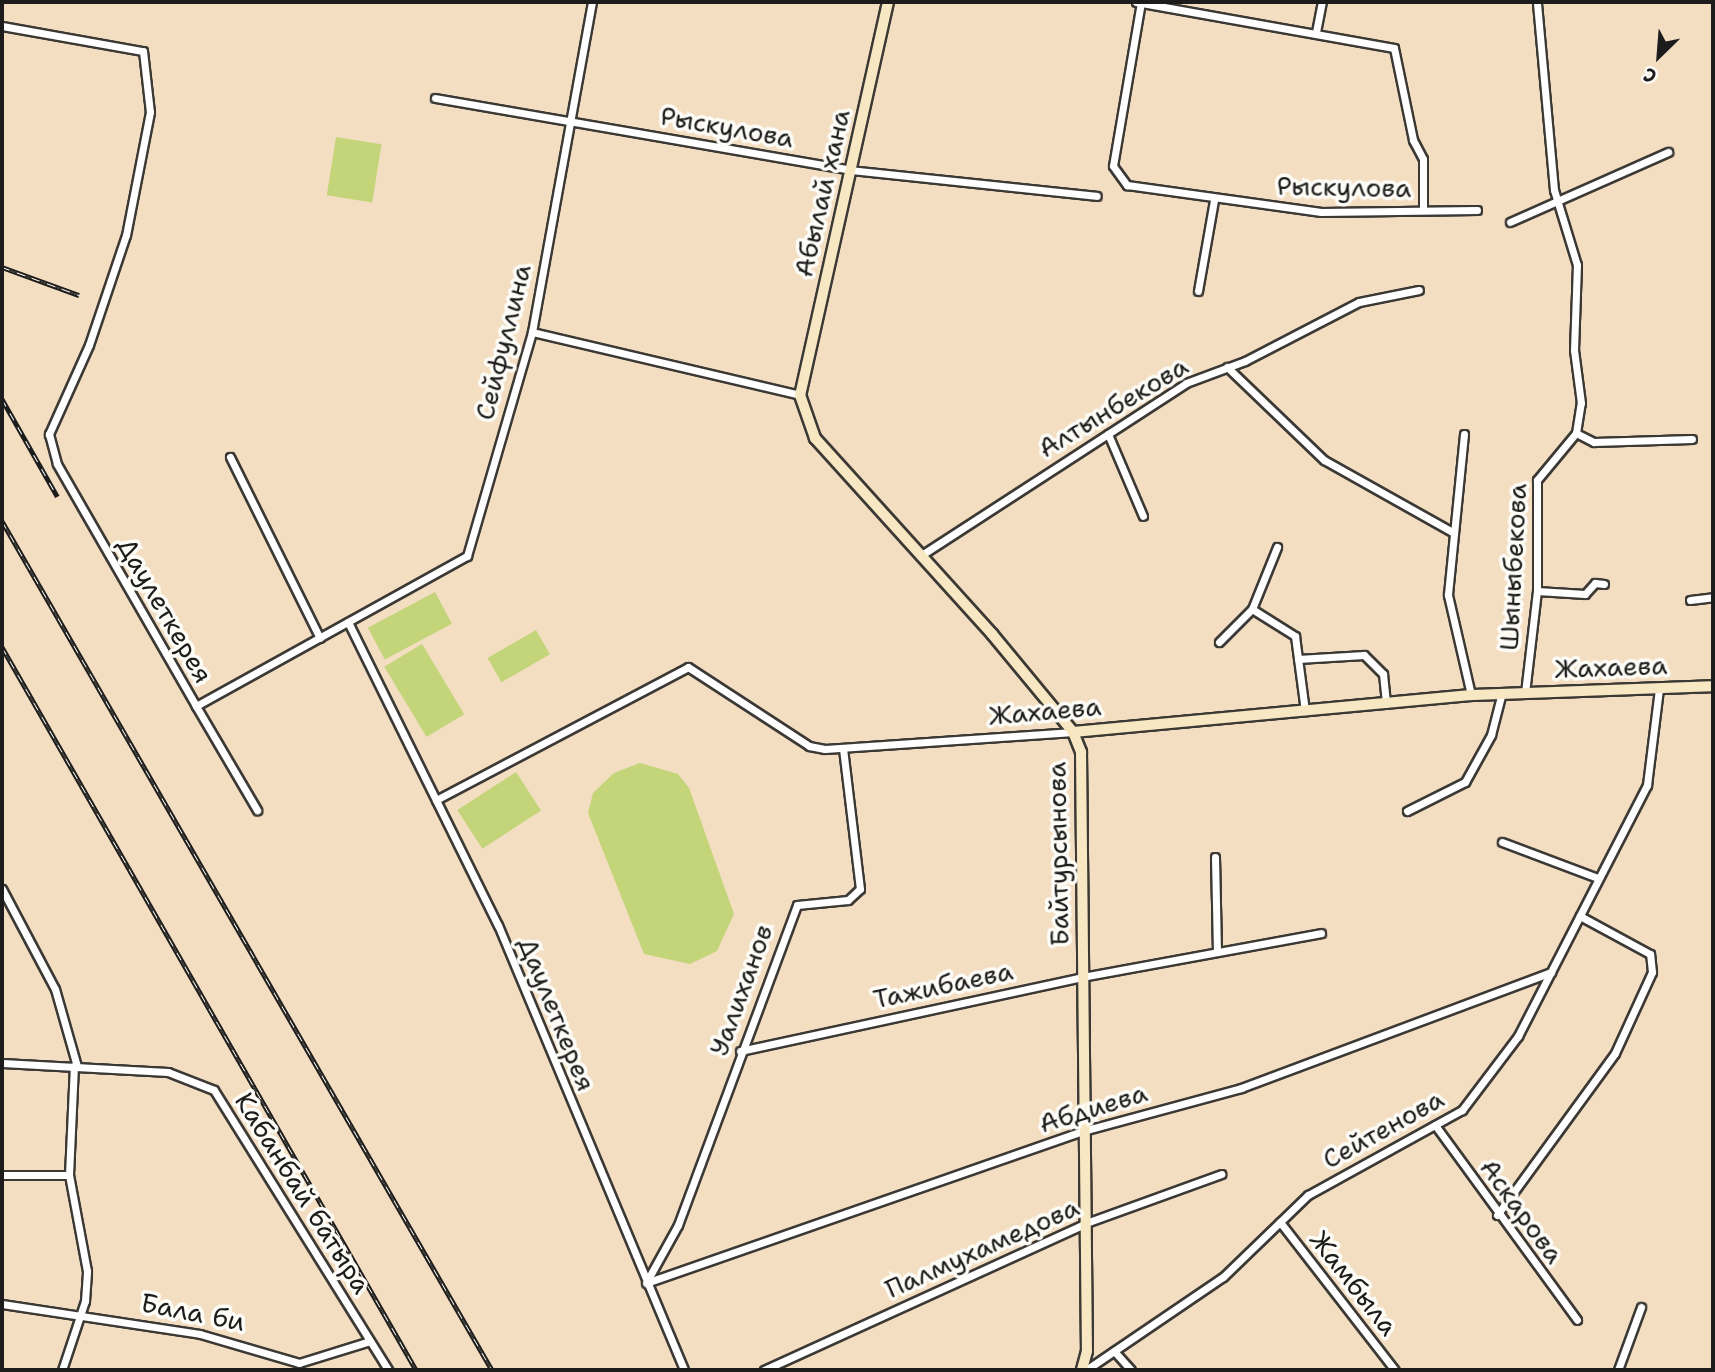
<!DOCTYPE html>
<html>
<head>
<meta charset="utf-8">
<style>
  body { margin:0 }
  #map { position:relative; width:1715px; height:1372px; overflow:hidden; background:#f3dec2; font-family:"Shantell Sans",sans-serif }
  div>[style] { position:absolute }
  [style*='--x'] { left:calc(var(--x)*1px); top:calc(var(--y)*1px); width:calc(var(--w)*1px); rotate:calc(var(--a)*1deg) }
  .green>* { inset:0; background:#c3d578; transform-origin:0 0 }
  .roads { filter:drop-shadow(2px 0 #3c3935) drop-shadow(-2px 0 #3c3935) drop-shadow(0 2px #3c3935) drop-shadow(0 -2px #3c3935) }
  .street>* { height:7px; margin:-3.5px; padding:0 3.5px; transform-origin:3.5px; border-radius:3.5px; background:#fff }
  .secondary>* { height:10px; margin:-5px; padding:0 5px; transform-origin:5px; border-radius:5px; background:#f7e8c3 }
  .rail>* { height:5px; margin-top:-2.5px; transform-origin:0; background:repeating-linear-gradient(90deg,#fdfcf7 0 8px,#1c1c1c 0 16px); box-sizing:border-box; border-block:2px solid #1c1c1c }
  span { translate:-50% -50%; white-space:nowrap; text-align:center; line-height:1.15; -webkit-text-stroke:7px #fdfcf7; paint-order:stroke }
  .street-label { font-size:26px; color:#1c1c1c }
  .frame { position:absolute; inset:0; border:4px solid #1c1c1c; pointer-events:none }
  .north { position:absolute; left:1624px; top:21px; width:70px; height:70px; -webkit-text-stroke:5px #fdfcf7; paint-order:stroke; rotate:205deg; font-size:19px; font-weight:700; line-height:28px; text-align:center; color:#1c1c1c }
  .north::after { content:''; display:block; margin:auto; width:24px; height:32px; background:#1c1c1c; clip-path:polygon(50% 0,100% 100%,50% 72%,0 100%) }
</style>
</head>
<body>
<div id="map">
  <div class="green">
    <div style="left:336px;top:137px;width:46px;height:59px;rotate:9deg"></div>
    <div style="left:435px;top:592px;width:36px;height:76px;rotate:62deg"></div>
    <div style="left:536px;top:630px;width:28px;height:56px;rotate:60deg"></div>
    <div style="left:422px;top:644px;width:82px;height:44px;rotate:59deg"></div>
    <div style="clip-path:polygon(640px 763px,678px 774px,689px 788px,734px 914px,717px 951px,690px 964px,644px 954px,588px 813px,593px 793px,614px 773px)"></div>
    <div style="left:516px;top:772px;width:46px;height:70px;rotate:57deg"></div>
  </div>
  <div class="roads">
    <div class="street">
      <div style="--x:1136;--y:2;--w:262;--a:10.1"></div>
      <div style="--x:1394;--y:48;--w:94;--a:78.3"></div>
      <div style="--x:1413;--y:140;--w:21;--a:62"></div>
      <div style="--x:1423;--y:159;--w:50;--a:90"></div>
      <div style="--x:1141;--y:2;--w:166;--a:99.7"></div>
      <div style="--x:1113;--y:166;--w:24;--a:54"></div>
      <div style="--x:1127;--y:185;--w:196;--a:7.9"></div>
      <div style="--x:1321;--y:212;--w:156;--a:-0.7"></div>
      <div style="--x:2;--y:26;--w:143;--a:10.1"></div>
      <div style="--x:143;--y:51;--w:61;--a:83.5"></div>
      <div style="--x:150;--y:112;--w:125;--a:101"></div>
      <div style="--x:126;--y:235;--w:116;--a:108.6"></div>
      <div style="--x:89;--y:345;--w:98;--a:114.2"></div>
      <div style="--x:49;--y:434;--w:31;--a:75"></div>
      <div style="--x:57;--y:464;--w:279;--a:60.1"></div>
      <div style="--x:196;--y:706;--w:310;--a:-29"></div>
      <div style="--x:467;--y:556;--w:233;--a:-73.8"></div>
      <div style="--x:532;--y:332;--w:335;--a:-79.7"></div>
      <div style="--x:1316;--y:32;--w:31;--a:-79"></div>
      <div style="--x:435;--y:98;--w:421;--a:9.8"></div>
      <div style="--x:850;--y:170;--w:248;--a:6"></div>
      <div style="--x:1510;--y:222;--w:173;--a:-23.9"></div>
      <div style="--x:1198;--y:291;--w:92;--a:-80"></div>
      <div style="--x:532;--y:332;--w:275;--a:13.2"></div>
      <div style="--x:1227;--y:367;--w:134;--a:43.8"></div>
      <div style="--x:1324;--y:460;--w:149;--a:29.3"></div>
      <div style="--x:1576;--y:433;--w:20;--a:27"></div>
      <div style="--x:1594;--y:442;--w:98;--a:-1.8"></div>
      <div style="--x:1108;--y:434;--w:89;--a:66.9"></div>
      <div style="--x:1464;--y:434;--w:162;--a:95.7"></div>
      <div style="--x:1448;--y:595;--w:103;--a:77"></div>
      <div style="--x:230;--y:457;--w:202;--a:63.6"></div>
      <div style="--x:920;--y:556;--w:317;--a:-33"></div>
      <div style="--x:1186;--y:383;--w:63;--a:-20.4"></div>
      <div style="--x:1245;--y:361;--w:128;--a:-27.4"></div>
      <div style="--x:1359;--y:302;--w:61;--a:-11.3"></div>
      <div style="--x:1537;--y:591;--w:48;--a:3.6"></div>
      <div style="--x:1585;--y:594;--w:15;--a:-48"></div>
      <div style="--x:1595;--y:583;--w:9;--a:6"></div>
      <div style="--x:1690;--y:600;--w:23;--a:-7"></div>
      <div style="--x:1252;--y:609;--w:67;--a:-68"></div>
      <div style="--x:348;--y:622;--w:338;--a:63.7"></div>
      <div style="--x:498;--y:925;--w:482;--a:67.3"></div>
      <div style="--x:1219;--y:642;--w:47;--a:-45"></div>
      <div style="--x:1252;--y:609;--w:51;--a:32.1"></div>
      <div style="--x:1295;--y:636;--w:76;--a:82.4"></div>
      <div style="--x:1298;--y:659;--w:66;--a:-3.5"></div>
      <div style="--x:1364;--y:655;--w:27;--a:45"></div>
      <div style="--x:1383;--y:674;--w:30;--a:84"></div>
      <div style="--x:1525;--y:693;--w:103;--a:-83.3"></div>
      <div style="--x:1537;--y:591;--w:111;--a:-90"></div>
      <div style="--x:1537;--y:480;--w:61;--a:-50.3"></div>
      <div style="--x:1576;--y:433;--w:30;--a:-81"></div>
      <div style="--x:1581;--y:403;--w:53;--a:-97.5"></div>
      <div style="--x:1574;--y:350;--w:85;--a:-88"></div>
      <div style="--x:1577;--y:265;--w:78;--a:-107"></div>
      <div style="--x:1554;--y:190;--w:189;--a:-95.2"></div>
      <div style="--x:196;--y:706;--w:121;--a:59.6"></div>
      <div style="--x:436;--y:800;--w:285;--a:-27.8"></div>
      <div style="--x:688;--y:667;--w:145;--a:33.1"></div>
      <div style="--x:809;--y:746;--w:16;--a:11"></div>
      <div style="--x:825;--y:749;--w:249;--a:-3.9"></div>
      <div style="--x:1407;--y:811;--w:65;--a:-26.6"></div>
      <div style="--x:1465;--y:782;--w:54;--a:-61"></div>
      <div style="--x:1491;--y:735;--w:40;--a:-75.6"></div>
      <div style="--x:1502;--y:842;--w:103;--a:20.6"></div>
      <div style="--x:1215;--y:857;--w:93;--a:88.8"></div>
      <div style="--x:2;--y:889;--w:113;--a:62.1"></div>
      <div style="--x:55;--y:989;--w:80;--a:74.1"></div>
      <div style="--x:740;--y:1051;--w:350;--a:-12.2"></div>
      <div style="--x:1082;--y:977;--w:243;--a:-10.4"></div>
      <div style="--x:2;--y:1063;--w:166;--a:3.1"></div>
      <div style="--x:168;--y:1072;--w:49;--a:21.4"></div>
      <div style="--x:214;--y:1090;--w:330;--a:58.1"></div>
      <div style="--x:1435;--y:1125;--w:241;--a:53.9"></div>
      <div style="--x:2;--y:1175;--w:67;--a:0"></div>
      <div style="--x:1497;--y:1215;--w:200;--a:-53.9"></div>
      <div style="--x:1615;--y:1053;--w:89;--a:-65.4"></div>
      <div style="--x:1652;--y:972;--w:18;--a:-96"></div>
      <div style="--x:1650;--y:954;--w:80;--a:-151.5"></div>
      <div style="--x:1280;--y:1222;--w:187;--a:52.2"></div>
      <div style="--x:647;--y:1281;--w:64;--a:-61"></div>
      <div style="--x:678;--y:1225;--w:341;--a:-69.6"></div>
      <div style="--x:797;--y:905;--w:51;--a:-5.6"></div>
      <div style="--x:848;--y:900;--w:16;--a:-43"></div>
      <div style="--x:860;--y:889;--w:141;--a:-96.9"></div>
      <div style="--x:646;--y:1283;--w:463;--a:-19.2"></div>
      <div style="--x:1083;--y:1131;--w:164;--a:-15.2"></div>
      <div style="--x:1241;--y:1088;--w:331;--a:-20.5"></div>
      <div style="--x:2;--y:1304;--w:200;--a:8.6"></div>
      <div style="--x:200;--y:1334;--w:103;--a:16.3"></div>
      <div style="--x:299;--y:1363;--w:74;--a:-17.2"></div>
      <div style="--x:1114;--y:1351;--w:25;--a:48"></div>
      <div style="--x:62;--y:1370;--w:73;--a:-71.6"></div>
      <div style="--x:85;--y:1301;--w:30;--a:-86"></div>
      <div style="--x:87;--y:1271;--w:98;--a:-100.6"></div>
      <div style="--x:69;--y:1175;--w:109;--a:-87.4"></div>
      <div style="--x:764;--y:1370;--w:354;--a:-24.5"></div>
      <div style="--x:1086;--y:1223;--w:144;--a:-19.9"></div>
      <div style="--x:1086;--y:1370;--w:166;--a:-34.2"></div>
      <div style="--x:1223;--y:1277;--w:118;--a:-44"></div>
      <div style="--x:1308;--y:1195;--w:176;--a:-28.9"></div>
      <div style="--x:1462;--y:1110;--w:93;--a:-52.9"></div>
      <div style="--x:1518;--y:1036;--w:282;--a:-62.8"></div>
      <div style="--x:1647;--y:785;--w:97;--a:-82.9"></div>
      <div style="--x:1618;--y:1370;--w:67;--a:-69.9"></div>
    </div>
    <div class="secondary">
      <div style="--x:888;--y:2;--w:403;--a:102.6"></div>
      <div style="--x:800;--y:395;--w:46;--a:70.8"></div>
      <div style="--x:815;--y:438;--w:264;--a:47.9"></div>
      <div style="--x:992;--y:634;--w:127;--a:50.4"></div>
      <div style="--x:1073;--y:732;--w:22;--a:68"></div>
      <div style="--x:1081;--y:752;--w:599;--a:89.43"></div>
      <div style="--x:1087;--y:1351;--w:20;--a:105"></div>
      <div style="--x:1073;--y:732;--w:400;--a:-5.3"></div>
      <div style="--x:1471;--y:695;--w:242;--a:-2.1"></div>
    </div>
  </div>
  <div class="rail">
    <div style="--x:2;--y:267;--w:82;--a:20"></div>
    <div style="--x:2;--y:399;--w:112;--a:60.4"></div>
    <div style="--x:2;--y:521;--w:980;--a:60.01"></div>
    <div style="--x:2;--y:647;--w:833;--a:60.2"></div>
  </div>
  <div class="street-label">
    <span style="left:727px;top:127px;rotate:10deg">Рыскулова</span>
    <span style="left:1344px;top:187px;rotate:1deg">Рыскулова</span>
    <span style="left:822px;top:193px;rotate:-77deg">Абылай хана</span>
    <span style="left:503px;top:342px;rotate:-76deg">Сейфуллина</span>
    <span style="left:1113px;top:407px;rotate:-31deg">Алтынбекова</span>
    <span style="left:1513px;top:567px;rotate:-87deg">Шыныбекова</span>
    <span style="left:165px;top:610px;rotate:60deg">Даулеткерея</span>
    <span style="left:1611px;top:667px;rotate:-2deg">Жахаева</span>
    <span style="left:1045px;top:711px;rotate:-5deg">Жахаева</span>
    <span style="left:1058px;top:854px;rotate:-91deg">Байтурсынова</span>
    <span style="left:943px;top:985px;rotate:-12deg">Тажибаева</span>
    <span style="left:741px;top:990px;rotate:-70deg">Уалиханов</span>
    <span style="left:557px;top:1014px;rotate:68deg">Даулеткерея</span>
    <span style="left:1093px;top:1108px;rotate:-17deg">Абдиева</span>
    <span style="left:1383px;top:1129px;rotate:-29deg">Сейтенова</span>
    <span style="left:303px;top:1193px;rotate:58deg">Кабанбай батыра</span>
    <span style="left:1522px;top:1211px;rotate:54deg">Аскарова</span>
    <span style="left:982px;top:1248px;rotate:-24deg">Палмухамедова</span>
    <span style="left:1354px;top:1283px;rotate:52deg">Жамбыла</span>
    <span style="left:193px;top:1312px;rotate:11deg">Бала би</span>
  </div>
  <div class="frame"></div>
  <div class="north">С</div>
</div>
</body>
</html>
